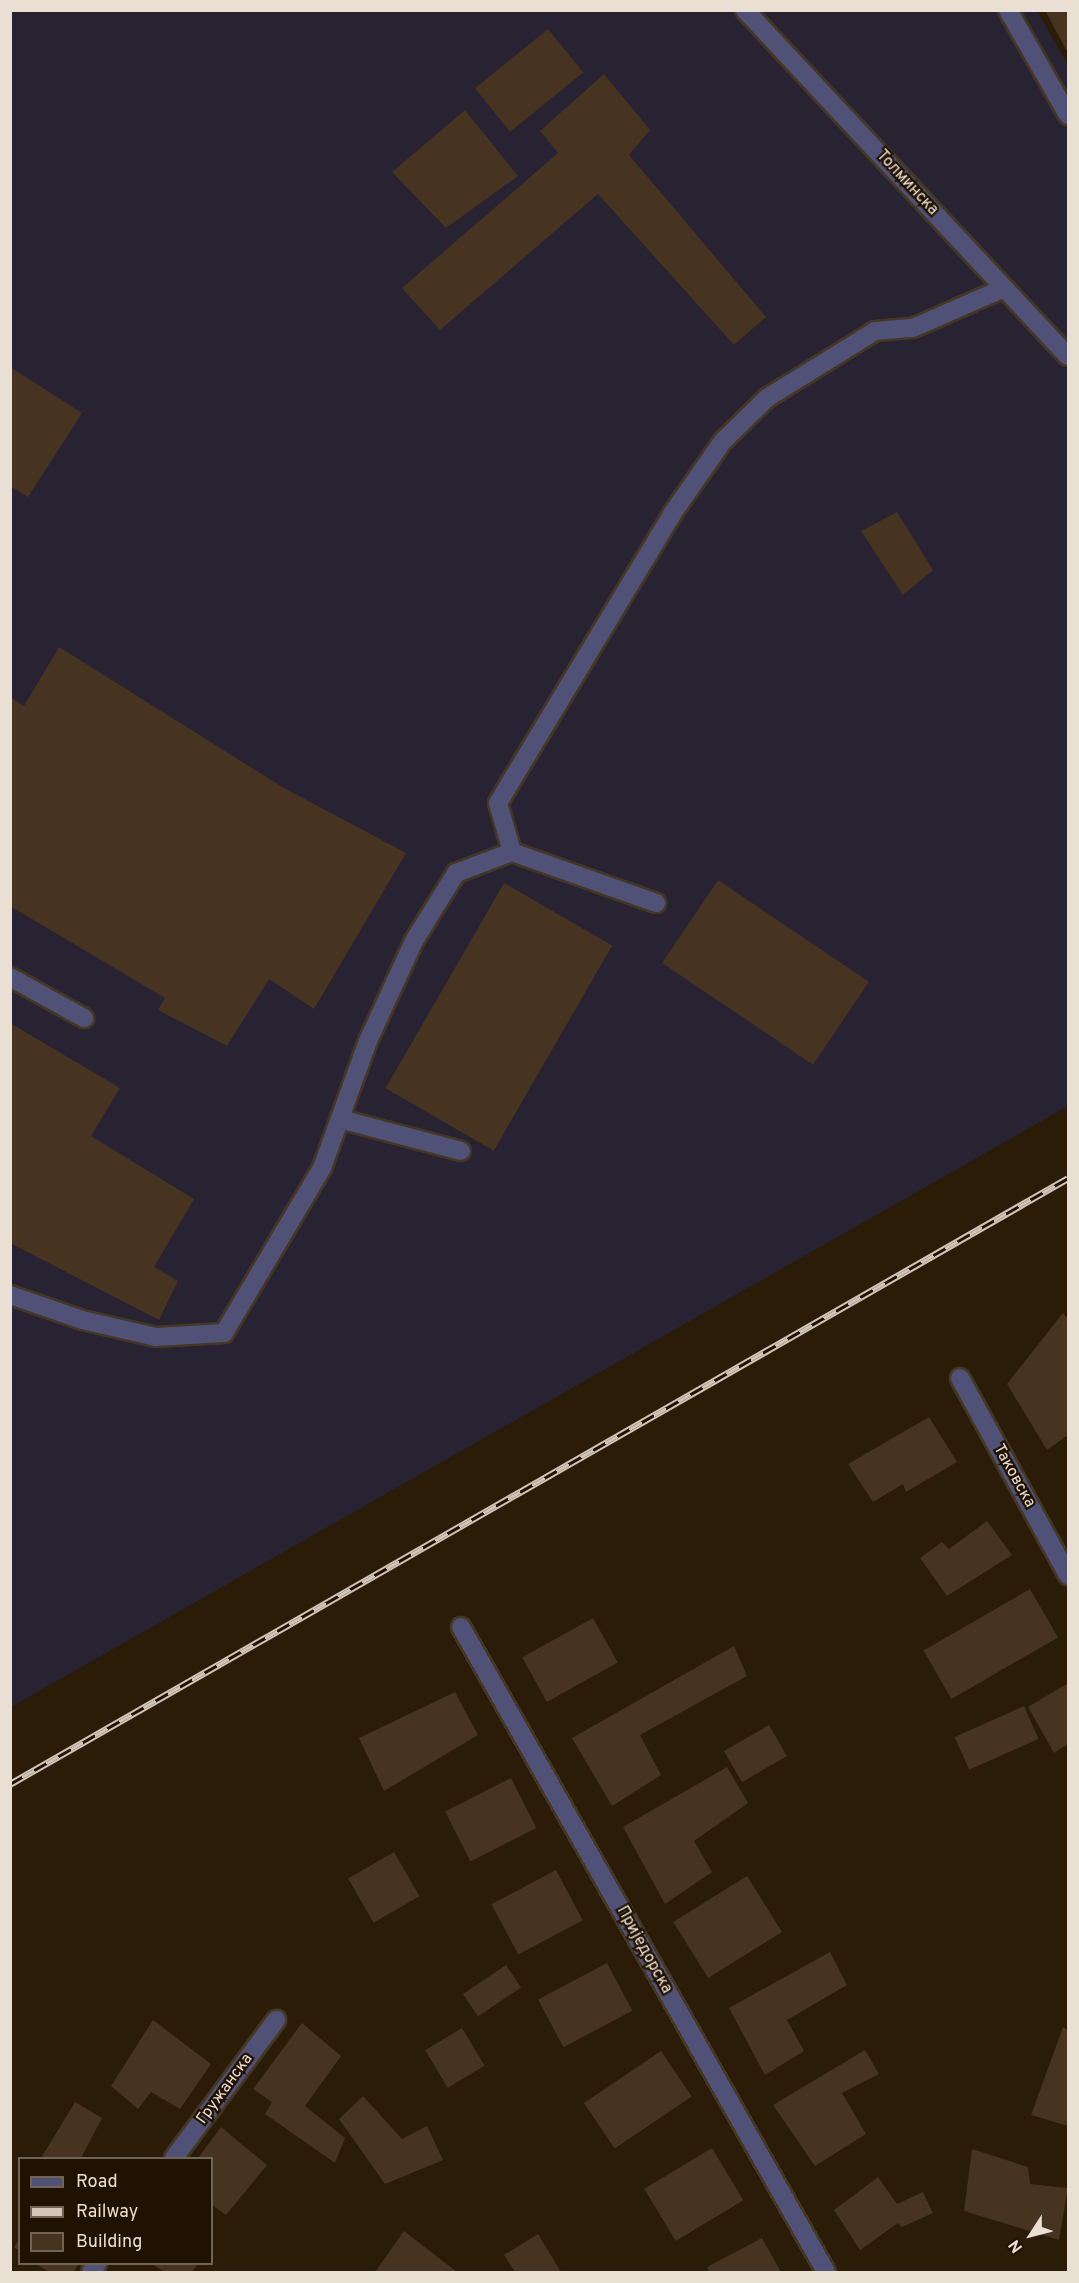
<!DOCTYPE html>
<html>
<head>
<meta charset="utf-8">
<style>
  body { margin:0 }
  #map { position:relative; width:1079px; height:2283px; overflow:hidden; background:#2a1c06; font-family:Overpass,sans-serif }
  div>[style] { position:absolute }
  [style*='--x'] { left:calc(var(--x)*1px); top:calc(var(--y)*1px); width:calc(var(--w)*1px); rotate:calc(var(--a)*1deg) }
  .industrial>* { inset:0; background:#282333 }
  .building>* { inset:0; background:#463320; transform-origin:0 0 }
  .roads { filter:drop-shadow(2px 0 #453723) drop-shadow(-2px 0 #453723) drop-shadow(0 2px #453723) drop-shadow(0 -2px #453723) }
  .lane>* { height:18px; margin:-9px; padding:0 9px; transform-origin:9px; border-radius:9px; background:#4f5276 }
  .street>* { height:18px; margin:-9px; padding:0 9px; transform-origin:9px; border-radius:9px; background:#4f5276 }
  .rail>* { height:7px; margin-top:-3.5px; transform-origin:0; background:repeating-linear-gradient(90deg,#201200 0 14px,#d0c5b7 0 28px); box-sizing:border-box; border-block:2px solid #d0c5b7 }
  span { translate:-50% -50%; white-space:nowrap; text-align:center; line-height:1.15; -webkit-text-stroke:4.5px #201200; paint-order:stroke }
  .street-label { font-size:16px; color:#e9dfd2 }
  .frame { position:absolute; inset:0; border:12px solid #e9dfd2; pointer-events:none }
  .legend { position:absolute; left:18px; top:2157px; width:195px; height:108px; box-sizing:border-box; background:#201200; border:2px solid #706454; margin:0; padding:8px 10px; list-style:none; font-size:18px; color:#e9dfd2 }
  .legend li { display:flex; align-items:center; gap:12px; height:30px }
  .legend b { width:30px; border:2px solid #706454 }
  .north { position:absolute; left:1001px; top:2205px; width:60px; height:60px; -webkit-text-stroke:4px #201200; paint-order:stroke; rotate:234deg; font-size:16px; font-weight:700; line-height:24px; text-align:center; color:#e9dfd2 }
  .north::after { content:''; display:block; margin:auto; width:21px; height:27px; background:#e9dfd2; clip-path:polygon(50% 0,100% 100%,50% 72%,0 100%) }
</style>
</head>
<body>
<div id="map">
  <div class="industrial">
    <div style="clip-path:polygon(11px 11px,1037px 11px,1068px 65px,1068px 1106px,11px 1707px)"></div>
  </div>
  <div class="building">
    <div style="clip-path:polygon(1045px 10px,1068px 10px,1068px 48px,1066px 50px)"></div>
    <div style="left:548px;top:29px;width:56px;height:94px;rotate:51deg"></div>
    <div style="clip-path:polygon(604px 74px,650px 130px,629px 155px,766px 317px,734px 345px,598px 194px,440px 330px,402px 288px,558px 153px,540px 131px)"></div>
    <div style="clip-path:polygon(465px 110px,518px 176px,446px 228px,392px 172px)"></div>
    <div style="clip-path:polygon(10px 367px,82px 413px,28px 497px,10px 486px)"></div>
    <div style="clip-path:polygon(897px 512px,933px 570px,903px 595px,861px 531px)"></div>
    <div style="clip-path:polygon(59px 647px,284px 788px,406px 853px,314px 1009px,269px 979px,227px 1046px,158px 1010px,165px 998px,10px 906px,10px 697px,24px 706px)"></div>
    <div style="left:718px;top:880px;width:182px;height:100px;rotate:34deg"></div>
    <div style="left:504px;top:883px;width:125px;height:237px;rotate:30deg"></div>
    <div style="clip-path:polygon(10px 1023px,120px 1088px,91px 1136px,194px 1199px,154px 1267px,178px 1281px,159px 1320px,10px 1243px)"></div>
    <div style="clip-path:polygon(1063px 1313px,1068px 1319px,1068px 1435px,1047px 1450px,1007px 1384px)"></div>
    <div style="clip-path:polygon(929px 1417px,957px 1462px,906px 1492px,903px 1484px,873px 1502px,848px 1464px)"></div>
    <div style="clip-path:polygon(987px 1521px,1012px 1555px,947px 1596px,920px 1558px,942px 1542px,949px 1549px)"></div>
    <div style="left:1030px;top:1589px;width:56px;height:123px;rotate:60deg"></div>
    <div style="left:593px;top:1618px;width:51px;height:81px;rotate:61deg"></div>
    <div style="clip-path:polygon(734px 1646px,747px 1676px,640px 1735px,661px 1775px,612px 1806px,572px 1738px)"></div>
    <div style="clip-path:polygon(1068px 1683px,1068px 1744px,1054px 1753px,1028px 1707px)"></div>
    <div style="clip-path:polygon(455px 1692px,478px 1735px,384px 1791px,359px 1738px)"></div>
    <div style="left:1024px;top:1706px;width:36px;height:76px;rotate:66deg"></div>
    <div style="left:769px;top:1725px;width:36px;height:52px;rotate:60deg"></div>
    <div style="clip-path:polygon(727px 1767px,748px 1803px,694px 1841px,712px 1872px,665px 1904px,623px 1827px)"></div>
    <div style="left:511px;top:1778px;width:56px;height:74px;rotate:63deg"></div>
    <div style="left:394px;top:1852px;width:51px;height:53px;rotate:60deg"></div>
    <div style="left:556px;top:1870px;width:57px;height:73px;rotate:62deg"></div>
    <div style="left:747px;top:1876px;width:66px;height:87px;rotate:58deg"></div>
    <div style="clip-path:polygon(830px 1952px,847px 1985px,787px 2020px,804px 2051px,765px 2075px,729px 2008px)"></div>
    <div style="left:607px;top:1963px;width:54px;height:78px;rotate:62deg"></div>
    <div style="left:506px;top:1965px;width:27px;height:52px;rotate:56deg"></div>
    <div style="clip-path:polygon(153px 2020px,211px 2064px,180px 2109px,151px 2092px,138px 2109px,111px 2086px)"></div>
    <div style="clip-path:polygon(302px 2023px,341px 2056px,305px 2106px,345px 2138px,335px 2163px,265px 2114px,272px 2102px,253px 2089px)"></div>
    <div style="clip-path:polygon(1063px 2027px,1068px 2030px,1068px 2126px,1031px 2115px)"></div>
    <div style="left:462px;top:2028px;width:44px;height:43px;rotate:59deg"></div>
    <div style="clip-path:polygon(865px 2050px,879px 2074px,842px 2093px,866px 2134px,815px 2166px,773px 2105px)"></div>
    <div style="left:661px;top:2051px;width:55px;height:93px;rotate:56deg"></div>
    <div style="clip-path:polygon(363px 2096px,402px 2139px,427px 2126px,443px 2160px,385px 2184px,339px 2119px)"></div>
    <div style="clip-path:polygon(75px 2102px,102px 2118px,81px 2158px,41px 2158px)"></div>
    <div style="clip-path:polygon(221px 2127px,267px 2165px,226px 2215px,212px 2205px,212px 2158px,198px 2158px)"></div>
    <div style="left:712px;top:2148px;width:61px;height:79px;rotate:59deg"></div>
    <div style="clip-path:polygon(972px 2149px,1028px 2167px,1030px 2184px,1068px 2188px,1059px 2240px,964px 2211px)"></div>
    <div style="clip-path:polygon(878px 2177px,897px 2204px,923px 2192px,933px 2213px,902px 2227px,898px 2223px,860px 2250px,834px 2210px)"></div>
    <div style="clip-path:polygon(404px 2231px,457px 2272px,375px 2272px)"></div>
    <div style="clip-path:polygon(538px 2234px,561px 2272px,515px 2272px,504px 2255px)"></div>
    <div style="clip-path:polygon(20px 2238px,20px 2251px,14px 2247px)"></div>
    <div style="clip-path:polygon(762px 2238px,781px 2272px,709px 2272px,707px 2267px)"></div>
    <div style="clip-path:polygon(36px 2264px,79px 2264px,73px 2272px,49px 2272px)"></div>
    <div style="clip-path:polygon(152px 2264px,198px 2264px,192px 2272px,164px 2272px)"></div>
  </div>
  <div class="roads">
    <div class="lane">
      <div style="--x:512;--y:852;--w:51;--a:-105.9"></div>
      <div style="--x:498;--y:803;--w:337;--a:-58.9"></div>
      <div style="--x:672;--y:514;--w:89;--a:-55.1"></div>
      <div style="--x:723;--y:441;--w:62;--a:-44.3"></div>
      <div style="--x:767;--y:398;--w:127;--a:-31.8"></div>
      <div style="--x:875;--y:331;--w:38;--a:-5"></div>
      <div style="--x:913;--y:328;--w:99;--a:-23.7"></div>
      <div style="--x:10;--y:977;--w:85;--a:29"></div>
      <div style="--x:340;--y:1119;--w:125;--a:14.8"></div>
      <div style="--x:10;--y:1295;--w:76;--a:19.1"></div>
      <div style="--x:82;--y:1320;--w:76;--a:12.9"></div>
      <div style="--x:156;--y:1337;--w:68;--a:-3.4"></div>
      <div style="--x:224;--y:1333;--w:192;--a:-59.3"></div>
      <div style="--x:322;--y:1168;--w:135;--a:-70.1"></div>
      <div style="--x:368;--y:1041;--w:110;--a:-65.3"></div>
      <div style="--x:414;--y:941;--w:80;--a:-58.3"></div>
      <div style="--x:456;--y:873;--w:60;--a:-20.6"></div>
      <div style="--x:512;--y:852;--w:153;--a:19.5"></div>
    </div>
    <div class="street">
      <div style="--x:745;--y:10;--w:473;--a:47"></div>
      <div style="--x:1008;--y:10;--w:121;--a:60.3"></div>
      <div style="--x:960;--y:1378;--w:225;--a:61.3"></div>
      <div style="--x:461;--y:1627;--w:741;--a:60.49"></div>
      <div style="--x:174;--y:2158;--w:172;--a:-53.5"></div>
      <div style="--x:91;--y:2272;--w:10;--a:-53"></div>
    </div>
  </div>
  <div class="rail">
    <div style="--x:10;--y:1784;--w:1219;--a:-29.8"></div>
  </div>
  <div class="street-label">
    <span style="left:907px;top:183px;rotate:47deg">Толминска</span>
    <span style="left:1014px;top:1476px;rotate:61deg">Таковска</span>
    <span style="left:644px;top:1950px;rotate:61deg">Приједорска</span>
    <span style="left:225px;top:2089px;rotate:-54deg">Гружанска</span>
  </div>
  <div class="frame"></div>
  <ul class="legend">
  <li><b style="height:8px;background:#4f5276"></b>Road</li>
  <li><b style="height:8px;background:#d0c5b7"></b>Railway</li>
  <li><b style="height:16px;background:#463320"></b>Building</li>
  </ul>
  <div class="north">N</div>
</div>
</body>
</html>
